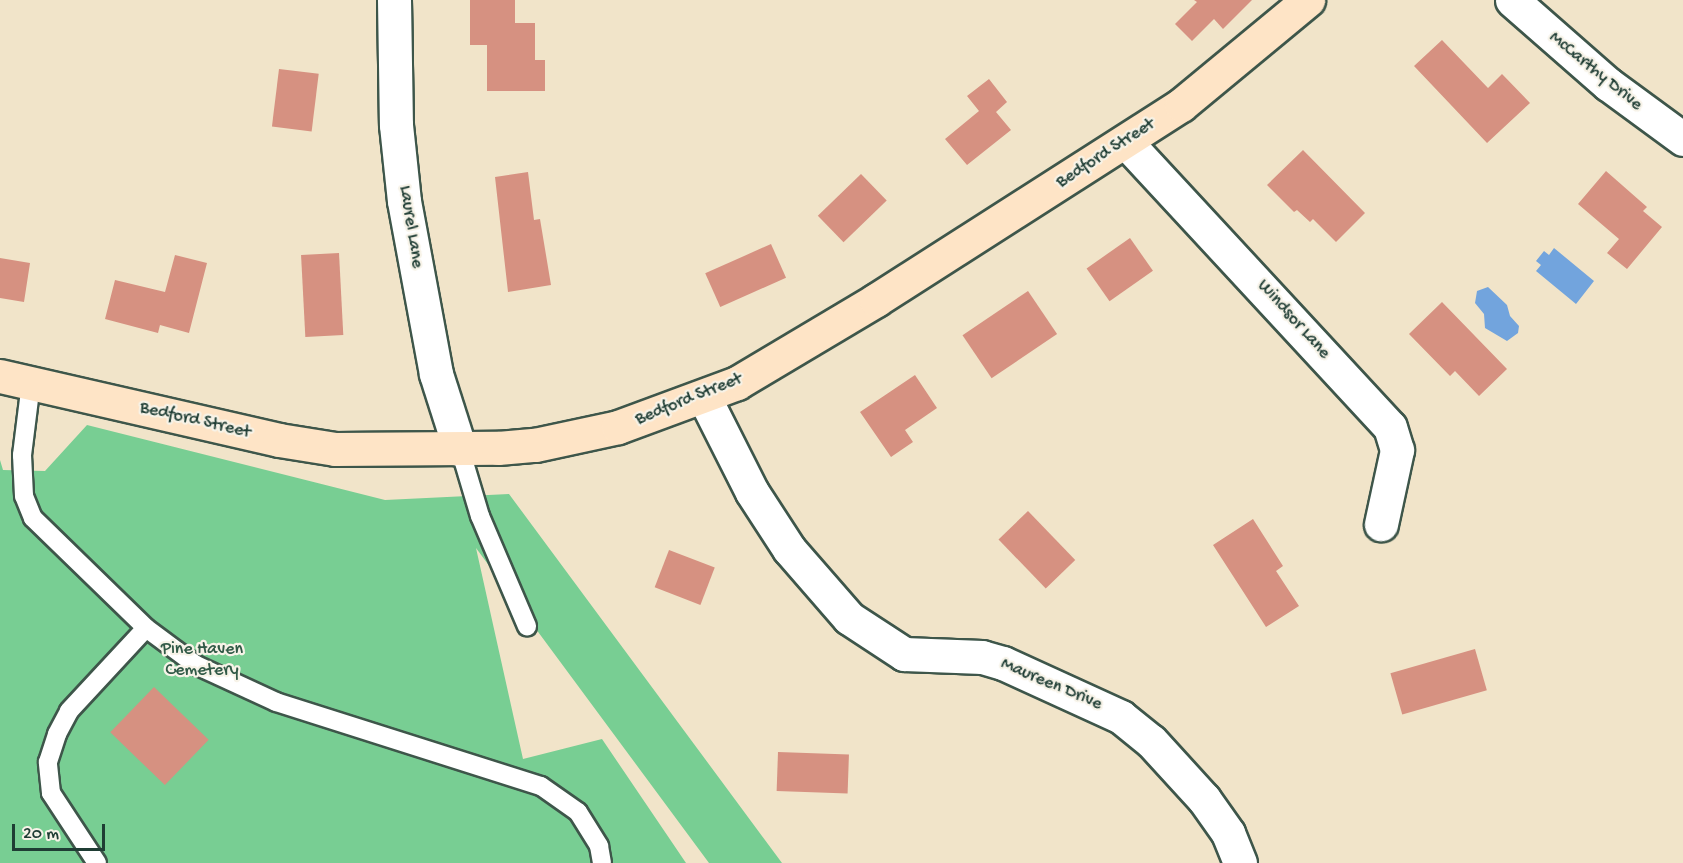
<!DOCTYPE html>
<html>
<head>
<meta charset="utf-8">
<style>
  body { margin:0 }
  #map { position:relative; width:1683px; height:863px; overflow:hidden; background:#f1e4c9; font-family:"Gochi Hand",sans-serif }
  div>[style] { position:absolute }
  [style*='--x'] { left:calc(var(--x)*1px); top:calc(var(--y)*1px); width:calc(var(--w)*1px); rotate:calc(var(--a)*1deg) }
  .green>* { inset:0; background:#78ce93 }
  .water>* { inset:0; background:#72a4dd }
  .building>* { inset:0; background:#d69181; transform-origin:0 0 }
  .roads { filter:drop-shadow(2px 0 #3e564a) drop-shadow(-2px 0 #3e564a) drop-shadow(0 2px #3e564a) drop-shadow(0 -2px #3e564a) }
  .service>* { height:18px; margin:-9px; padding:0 9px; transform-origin:9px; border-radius:9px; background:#fff }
  .minor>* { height:33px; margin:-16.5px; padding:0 16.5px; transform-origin:16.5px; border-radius:16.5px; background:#fff }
  .secondary>* { height:33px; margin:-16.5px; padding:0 16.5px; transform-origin:16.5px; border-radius:16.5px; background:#fee4c6 }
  span { translate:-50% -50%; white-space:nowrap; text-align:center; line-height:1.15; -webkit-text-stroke:4.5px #f7f3e8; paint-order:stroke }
  .street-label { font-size:18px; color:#1f3d34 }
  .park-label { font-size:18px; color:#315a47 }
  .scale { position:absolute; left:12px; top:824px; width:93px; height:27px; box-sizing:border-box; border:3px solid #1f3d34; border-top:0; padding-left:8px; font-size:18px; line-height:21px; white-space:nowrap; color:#1f3d34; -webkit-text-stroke:4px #f7f3e8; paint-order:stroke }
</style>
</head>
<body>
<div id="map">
  <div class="green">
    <div style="clip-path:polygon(87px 425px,385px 500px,509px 494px,782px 863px,709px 863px,476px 548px,523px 759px,602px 739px,686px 863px,0 863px,0 460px,3px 470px,45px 471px)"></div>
  </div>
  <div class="water">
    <div style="clip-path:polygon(1554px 248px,1594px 281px,1576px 304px,1536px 271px,1541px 265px,1536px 261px,1544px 251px,1549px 255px)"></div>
    <div style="clip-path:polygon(1488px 287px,1507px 305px,1510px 316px,1519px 326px,1518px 333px,1507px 341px,1485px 328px,1484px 314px,1475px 303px,1477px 291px)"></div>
  </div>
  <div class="building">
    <div style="clip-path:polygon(470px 0,515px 0,515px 23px,535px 23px,535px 60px,545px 60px,545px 91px,487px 91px,487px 45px,470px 45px)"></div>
    <div style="clip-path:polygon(1194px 0,1252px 0,1223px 29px,1214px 19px,1192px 41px,1175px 24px,1197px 2px)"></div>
    <div style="clip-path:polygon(1442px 40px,1488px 88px,1502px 74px,1530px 103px,1487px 143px,1414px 66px)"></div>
    <div style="left:279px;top:69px;width:40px;height:58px;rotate:7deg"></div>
    <div style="clip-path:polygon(989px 79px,1007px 102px,996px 112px,1011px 130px,967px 165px,945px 139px,979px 111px,967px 96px)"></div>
    <div style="clip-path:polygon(1303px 150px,1365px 213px,1336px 242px,1313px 219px,1310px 222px,1297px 210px,1294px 212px,1267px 185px)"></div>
    <div style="clip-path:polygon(1606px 171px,1647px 207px,1643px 211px,1662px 227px,1627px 269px,1607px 253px,1619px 239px,1578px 204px)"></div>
    <div style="clip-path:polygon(528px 172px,534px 220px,540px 219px,551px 285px,508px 292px,495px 177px)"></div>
    <div style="left:861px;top:174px;width:37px;height:60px;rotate:46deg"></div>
    <div style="left:1130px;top:238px;width:40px;height:53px;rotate:55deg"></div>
    <div style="left:771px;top:244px;width:37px;height:72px;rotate:66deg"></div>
    <div style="left:339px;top:253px;width:82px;height:38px;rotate:87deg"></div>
    <div style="clip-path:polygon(175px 255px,207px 263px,189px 333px,160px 325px,158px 333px,105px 319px,115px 280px,165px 292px)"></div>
    <div style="clip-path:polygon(0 258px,30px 263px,24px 302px,0 298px)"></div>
    <div style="left:1028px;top:291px;width:52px;height:79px;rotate:56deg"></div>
    <div style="clip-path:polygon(1442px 302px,1507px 369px,1479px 396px,1455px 371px,1450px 376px,1409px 334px)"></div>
    <div style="clip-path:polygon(915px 375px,937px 408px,905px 430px,913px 442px,891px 457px,860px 412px)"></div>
    <div style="left:1028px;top:511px;width:68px;height:41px;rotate:46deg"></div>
    <div style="clip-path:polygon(1253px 519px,1283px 566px,1276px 571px,1299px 606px,1266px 627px,1213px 545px)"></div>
    <div style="left:669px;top:550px;width:49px;height:40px;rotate:21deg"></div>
    <div style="left:1475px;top:649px;width:43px;height:88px;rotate:74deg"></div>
    <div style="left:154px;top:687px;width:76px;height:63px;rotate:44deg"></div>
    <div style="left:778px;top:752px;width:71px;height:39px;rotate:2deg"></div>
  </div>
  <div class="roads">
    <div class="service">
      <div style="--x:31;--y:383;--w:73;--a:97.1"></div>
      <div style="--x:22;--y:455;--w:41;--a:87.2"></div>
      <div style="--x:24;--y:496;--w:24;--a:68"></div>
      <div style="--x:33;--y:518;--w:158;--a:44.2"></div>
      <div style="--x:146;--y:628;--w:62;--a:36.5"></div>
      <div style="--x:196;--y:665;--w:88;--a:24.8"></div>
      <div style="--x:276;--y:702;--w:278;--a:17.6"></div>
      <div style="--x:541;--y:786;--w:45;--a:35.1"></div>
      <div style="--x:578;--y:812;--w:40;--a:58"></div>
      <div style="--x:599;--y:846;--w:17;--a:80"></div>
      <div style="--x:460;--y:449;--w:70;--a:73.4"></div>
      <div style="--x:480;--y:516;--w:120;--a:66.9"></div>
      <div style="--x:97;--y:863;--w:84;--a:-123.3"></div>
      <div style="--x:51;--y:793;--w:31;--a:-96"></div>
      <div style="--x:48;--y:762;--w:29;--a:-72"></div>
      <div style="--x:57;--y:734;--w:26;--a:-62"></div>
      <div style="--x:69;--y:711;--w:113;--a:-47.1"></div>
    </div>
    <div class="minor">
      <div style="--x:394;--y:0;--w:125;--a:89.1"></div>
      <div style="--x:396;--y:125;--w:76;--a:84"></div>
      <div style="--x:404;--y:201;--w:176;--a:79.5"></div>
      <div style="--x:436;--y:374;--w:79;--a:72.3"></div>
      <div style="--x:1512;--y:0;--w:128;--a:41.2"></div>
      <div style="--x:1608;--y:84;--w:93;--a:36.3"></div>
      <div style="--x:1126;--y:142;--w:388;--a:47.2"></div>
      <div style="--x:1390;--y:427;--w:24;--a:73"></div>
      <div style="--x:1397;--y:450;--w:76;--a:102.2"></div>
      <div style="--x:704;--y:397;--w:106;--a:63.2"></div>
      <div style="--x:752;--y:492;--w:68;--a:57"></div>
      <div style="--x:789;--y:549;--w:91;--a:49"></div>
      <div style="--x:849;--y:618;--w:66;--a:33.2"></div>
      <div style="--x:904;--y:654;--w:78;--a:2.2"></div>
      <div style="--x:982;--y:657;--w:22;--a:16"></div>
      <div style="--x:1003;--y:663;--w:130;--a:24.6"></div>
      <div style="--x:1121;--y:717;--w:38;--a:39"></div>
      <div style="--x:1151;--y:741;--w:79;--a:47.6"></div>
      <div style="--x:1204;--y:799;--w:42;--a:54.8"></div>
      <div style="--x:1228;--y:833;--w:32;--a:68"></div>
    </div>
    <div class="secondary">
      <div style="--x:0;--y:376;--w:286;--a:12.9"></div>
      <div style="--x:279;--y:440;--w:57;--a:9.1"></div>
      <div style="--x:335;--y:449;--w:163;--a:-0.4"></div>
      <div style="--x:498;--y:448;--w:37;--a:-5"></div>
      <div style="--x:535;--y:445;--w:85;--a:-12.2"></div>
      <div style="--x:618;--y:427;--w:127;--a:-20.3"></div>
      <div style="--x:737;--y:383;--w:162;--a:-30.8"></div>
      <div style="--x:876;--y:300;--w:362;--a:-32.6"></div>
      <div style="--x:1181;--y:105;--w:165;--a:-39.6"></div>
    </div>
  </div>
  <div class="street-label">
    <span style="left:1595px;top:72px;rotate:39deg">McCarthy Drive</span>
    <span style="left:1106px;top:154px;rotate:-33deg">Bedford Street</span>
    <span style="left:410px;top:227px;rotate:81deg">Laurel Lane</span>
    <span style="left:1293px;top:320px;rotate:48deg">Windsor Lane</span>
    <span style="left:689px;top:400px;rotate:-22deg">Bedford Street</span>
    <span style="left:195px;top:421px;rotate:13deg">Bedford Street</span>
    <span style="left:1051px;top:685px;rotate:23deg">Maureen Drive</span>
  </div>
  <div class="park-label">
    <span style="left:202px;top:661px">Pine Haven<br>Cemetery</span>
  </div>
  <div class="scale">20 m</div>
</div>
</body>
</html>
